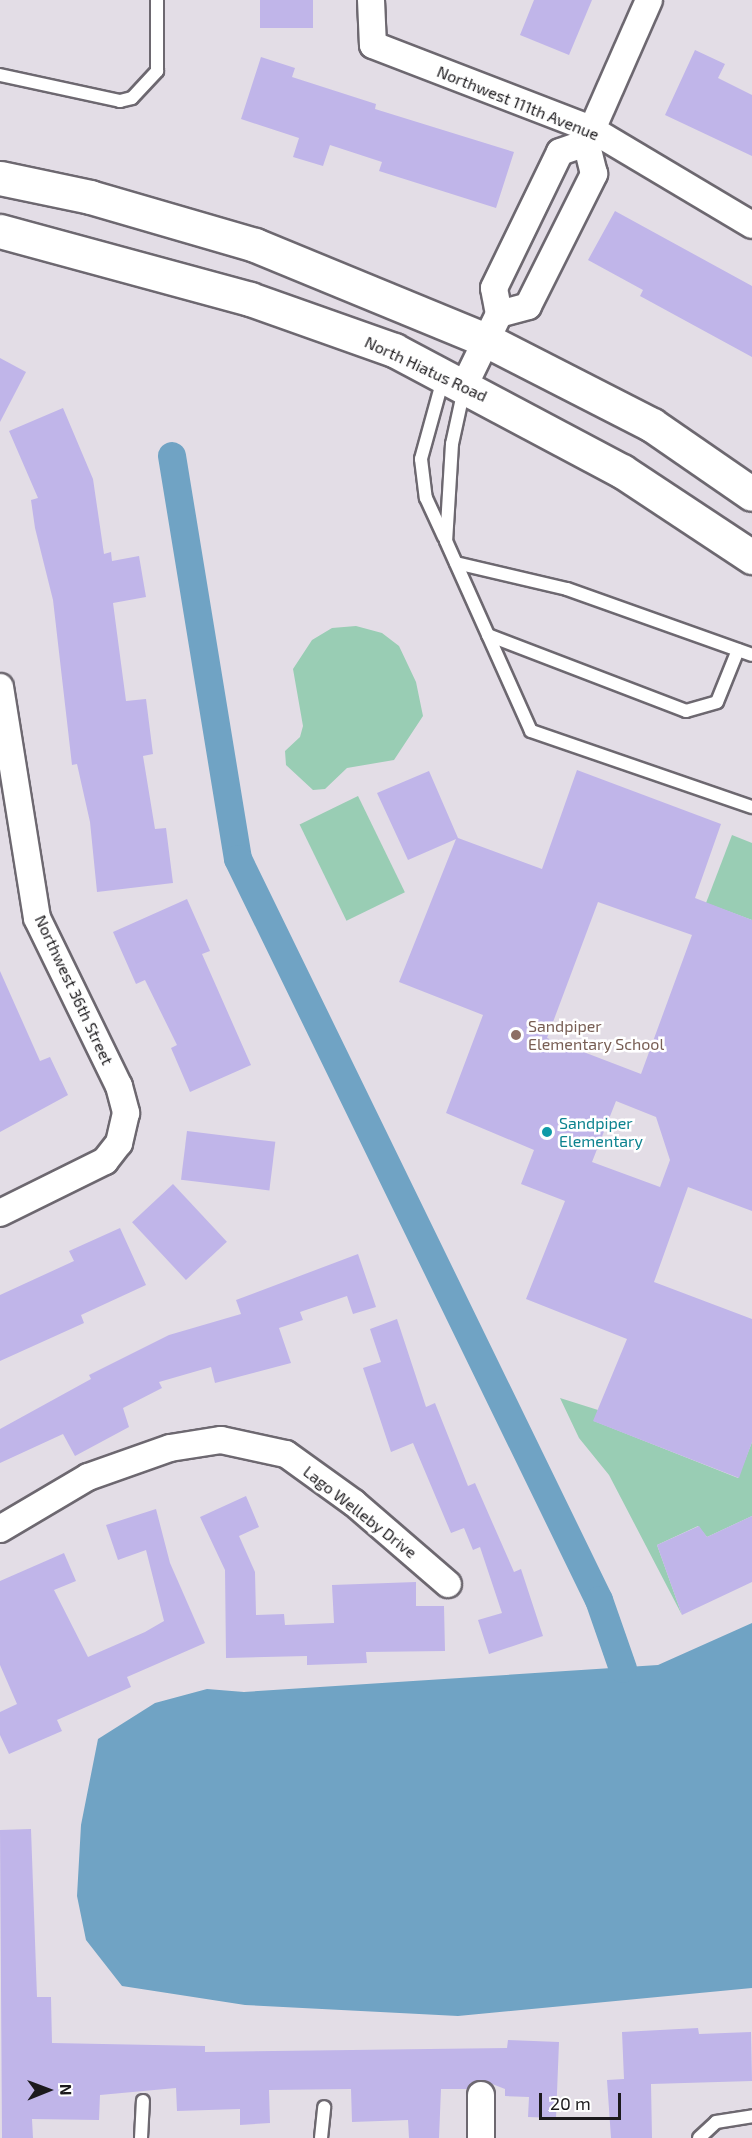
<!DOCTYPE html>
<html>
<head>
<meta charset="utf-8">
<style>
  body { margin:0 }
  #map { position:relative; width:752px; height:2138px; overflow:hidden; background:#e3dde6; font-family:"Exo 2",sans-serif }
  div>[style] { position:absolute }
  [style*='--x'] { left:calc(var(--x)*1px); top:calc(var(--y)*1px); width:calc(var(--w)*1px); rotate:calc(var(--a)*1deg) }
  .green>* { inset:0; background:#99cdb4; transform-origin:0 0 }
  .water>* { inset:0; background:#70a3c4 }
  .canal>* { height:28px; margin:-14px; padding:0 14px; transform-origin:14px; border-radius:14px; background:#70a3c4 }
  .building>* { inset:0; background:#c0b5e9; transform-origin:0 0 }
  .roads { filter:drop-shadow(2px 0 #6d6870) drop-shadow(-2px 0 #6d6870) drop-shadow(0 2px #6d6870) drop-shadow(0 -2px #6d6870) }
  .lane>* { height:12px; margin:-6px; padding:0 6px; transform-origin:6px; border-radius:6px; background:#fff }
  .street>* { height:26px; margin:-13px; padding:0 13px; transform-origin:13px; border-radius:13px; background:#fff }
  .secondary>* { height:33px; margin:-16.5px; padding:0 16.5px; transform-origin:16.5px; border-radius:16.5px; background:#fff }
  .dots>* { width:16px; height:16px; translate:-50% -50%; box-sizing:border-box; border:3px solid #fff; border-radius:50% }
  span { translate:-50% -50%; white-space:nowrap; text-align:center; line-height:1.15; -webkit-text-stroke:5px #fff; paint-order:stroke }
  .street-label { font-size:16px; color:#1c1a1d }
  .education-label { font-size:16px; color:#785e54 }
  .left { translate:0 -50%; text-align:left }
  .culture-label { font-size:16px; color:#0d838f }
  .north { position:absolute; left:18px; top:2060px; width:60px; height:60px; -webkit-text-stroke:4px #fff; paint-order:stroke; rotate:89deg; font-size:16px; font-weight:700; line-height:24px; text-align:center; color:#1c1a1d }
  .north::after { content:''; display:block; margin:auto; width:21px; height:27px; background:#1c1a1d; clip-path:polygon(50% 0,100% 100%,50% 72%,0 100%) }
  .scale { position:absolute; left:539px; top:2093px; width:82px; height:27px; box-sizing:border-box; border:3px solid #1c1a1d; border-top:0; padding-left:8px; font-size:18px; line-height:21px; white-space:nowrap; color:#1c1a1d; -webkit-text-stroke:4px #fff; paint-order:stroke }
</style>
</head>
<body>
<div id="map">
  <div class="green">
    <div style="clip-path:polygon(356px 626px,382px 633px,399px 646px,416px 682px,423px 716px,394px 760px,347px 768px,325px 789px,313px 790px,286px 765px,285px 751px,300px 737px,303px 726px,293px 669px,312px 640px,332px 628px)"></div>
    <div style="left:358px;top:796px;width:107px;height:65px;rotate:64deg"></div>
    <div style="clip-path:polygon(732px 835px,752px 843px,752px 920px,706px 903px)"></div>
    <div style="clip-path:polygon(560px 1398px,598px 1410px,594px 1421px,738px 1478px,752px 1442px,752px 1516px,707px 1537px,698px 1526px,657px 1545px,682px 1615px,609px 1475px,579px 1438px)"></div>
  </div>
  <div class="water">
    <div style="clip-path:polygon(752px 1623px,752px 1988px,458px 2016px,245px 2005px,122px 1986px,86px 1940px,77px 1896px,81px 1825px,98px 1739px,155px 1703px,207px 1689px,244px 1692px,658px 1665px)"></div>
  </div>
  <div class="canal">
    <div style="--x:172;--y:456;--w:408;--a:80.7"></div>
    <div style="--x:238;--y:859;--w:824;--a:64.03"></div>
    <div style="--x:599;--y:1600;--w:73;--a:70.8"></div>
  </div>
  <div class="building">
    <div style="left:260px;top:0;width:53px;height:28px"></div>
    <div style="clip-path:polygon(534px 0,592px 0,569px 55px,520px 35px)"></div>
    <div style="clip-path:polygon(695px 50px,725px 64px,718px 78px,752px 95px,752px 156px,665px 115px)"></div>
    <div style="clip-path:polygon(261px 57px,295px 68px,292px 77px,376px 104px,375px 109px,514px 152px,496px 208px,379px 171px,382px 162px,330px 145px,323px 166px,293px 157px,299px 138px,241px 119px)"></div>
    <div style="clip-path:polygon(615px 211px,752px 286px,752px 357px,640px 296px,643px 290px,588px 260px)"></div>
    <div style="clip-path:polygon(0 358px,26px 372px,0 422px)"></div>
    <div style="clip-path:polygon(63px 408px,93px 479px,104px 554px,111px 552px,112px 561px,139px 556px,146px 597px,113px 603px,126px 701px,146px 699px,153px 754px,143px 756px,155px 829px,166px 828px,173px 883px,97px 892px,90px 822px,77px 764px,72px 765px,53px 600px,35px 528px,31px 500px,38px 498px,9px 431px)"></div>
    <div style="clip-path:polygon(evenodd,577px 770px,721px 824px,695px 898px,752px 920px,752px 1211px,688px 1187px,654px 1282px,752px 1319px,752px 1442px,739px 1478px,593px 1421px,627px 1339px,526px 1299px,565px 1201px,521px 1184px,534px 1150px,446px 1113px,483px 1015px,399px 982px,456px 839px,408px 860px,377px 793px,429px 771px,458px 838px,542px 869px,577px 770px,598px 902px,692px 935px,641px 1074px,547px 1038px,598px 902px,577px 770px,616px 1101px,656px 1117px,670px 1160px,660px 1187px,592px 1162px,616px 1101px)"></div>
    <div style="clip-path:polygon(187px 899px,210px 951px,202px 954px,251px 1065px,190px 1092px,171px 1048px,177px 1045px,145px 980px,136px 984px,113px 932px)"></div>
    <div style="clip-path:polygon(0 971px,40px 1061px,50px 1057px,68px 1095px,0 1132px)"></div>
    <div style="left:187px;top:1131px;width:89px;height:49px;rotate:7deg"></div>
    <div style="left:173px;top:1184px;width:79px;height:56px;rotate:47deg"></div>
    <div style="clip-path:polygon(120px 1228px,146px 1285px,81px 1315px,84px 1323px,0 1361px,0 1295px,74px 1261px,69px 1251px)"></div>
    <div style="clip-path:polygon(358px 1254px,376px 1307px,353px 1314px,347px 1296px,300px 1312px,303px 1320px,279px 1328px,291px 1363px,215px 1383px,211px 1367px,159px 1382px,162px 1388px,123px 1408px,129px 1427px,75px 1456px,63px 1434px,0 1463px,0 1429px,91px 1379px,89px 1375px,169px 1335px,241px 1314px,236px 1300px)"></div>
    <div style="clip-path:polygon(397px 1319px,426px 1407px,435px 1403px,468px 1486px,475px 1483px,514px 1572px,521px 1569px,543px 1636px,489px 1654px,478px 1620px,502px 1613px,480px 1547px,473px 1550px,464px 1528px,451px 1533px,413px 1443px,391px 1452px,363px 1368px,381px 1362px,370px 1329px)"></div>
    <div style="clip-path:polygon(246px 1496px,259px 1527px,239px 1536px,255px 1572px,256px 1615px,284px 1614px,285px 1625px,334px 1623px,332px 1585px,416px 1582px,416px 1606px,444px 1606px,445px 1651px,366px 1652px,367px 1663px,307px 1665px,307px 1656px,226px 1658px,225px 1570px,200px 1517px)"></div>
    <div style="clip-path:polygon(156px 1509px,170px 1563px,205px 1643px,127px 1677px,131px 1687px,57px 1720px,62px 1731px,9px 1754px,0 1735px,0 1712px,17px 1704px,0 1665px,0 1581px,64px 1553px,76px 1581px,54px 1590px,88px 1657px,145px 1632px,164px 1621px,146px 1550px,118px 1560px,106px 1525px)"></div>
    <div style="clip-path:polygon(752px 1516px,752px 1582px,682px 1615px,657px 1545px,699px 1526px,707px 1537px)"></div>
    <div style="clip-path:polygon(31px 1829px,37px 1997px,51px 1997px,52px 2043px,205px 2046px,205px 2052px,507px 2048px,508px 2040px,559px 2042px,556px 2118px,528px 2117px,529px 2097px,505px 2096px,505px 2089px,482px 2080px,468px 2089px,441px 2089px,439px 2138px,409px 2138px,408px 2120px,352px 2122px,351px 2089px,269px 2090px,270px 2123px,240px 2125px,240px 2109px,177px 2111px,176px 2088px,100px 2095px,99px 2120px,32px 2119px,33px 2138px,2px 2138px,0 1830px)"></div>
    <div style="clip-path:polygon(698px 2028px,699px 2034px,751px 2032px,752px 2081px,651px 2084px,652px 2138px,611px 2138px,607px 2080px,624px 2079px,622px 2032px)"></div>
  </div>
  <div class="roads">
    <div class="lane">
      <div style="--x:0;--y:75;--w:123;--a:12.2"></div>
      <div style="--x:120;--y:101;--w:12;--a:-14"></div>
      <div style="--x:132;--y:98;--w:37;--a:-47"></div>
      <div style="--x:157;--y:71;--w:71;--a:-90"></div>
      <div style="--x:443;--y:379;--w:83;--a:105.4"></div>
      <div style="--x:421;--y:459;--w:39;--a:83"></div>
      <div style="--x:426;--y:498;--w:43;--a:65.2"></div>
      <div style="--x:464;--y:389;--w:56;--a:102.3"></div>
      <div style="--x:452;--y:444;--w:97;--a:93.5"></div>
      <div style="--x:446;--y:541;--w:208;--a:65.9"></div>
      <div style="--x:531;--y:731;--w:234;--a:19"></div>
      <div style="--x:456;--y:563;--w:114;--a:13.2"></div>
      <div style="--x:567;--y:589;--w:196;--a:19.6"></div>
      <div style="--x:488;--y:635;--w:212;--a:21"></div>
      <div style="--x:686;--y:711;--w:32;--a:-16"></div>
      <div style="--x:717;--y:702;--w:56;--a:-68"></div>
      <div style="--x:141;--y:2138;--w:37;--a:-87"></div>
      <div style="--x:321;--y:2138;--w:31;--a:-84"></div>
      <div style="--x:699;--y:2138;--w:23;--a:-43"></div>
      <div style="--x:716;--y:2122;--w:36;--a:-9"></div>
    </div>
    <div class="street">
      <div style="--x:371;--y:0;--w:45;--a:87.5"></div>
      <div style="--x:373;--y:45;--w:234;--a:21.1"></div>
      <div style="--x:591;--y:129;--w:187;--a:30.8"></div>
      <div style="--x:499;--y:314;--w:30;--a:-15"></div>
      <div style="--x:528;--y:306;--w:148;--a:-63.4"></div>
      <div style="--x:594;--y:174;--w:32;--a:-104"></div>
      <div style="--x:586;--y:143;--w:156;--a:-66.2"></div>
      <div style="--x:465;--y:384;--w:78;--a:-64.1"></div>
      <div style="--x:499;--y:314;--w:26;--a:-101"></div>
      <div style="--x:494;--y:288;--w:151;--a:-64.1"></div>
      <div style="--x:560;--y:152;--w:28;--a:-19"></div>
      <div style="--x:0;--y:687;--w:234;--a:80.9"></div>
      <div style="--x:37;--y:918;--w:187;--a:64"></div>
      <div style="--x:119;--y:1086;--w:28;--a:75"></div>
      <div style="--x:126;--y:1113;--w:31;--a:103"></div>
      <div style="--x:119;--y:1143;--w:23;--a:128"></div>
      <div style="--x:105;--y:1161;--w:117;--a:153.7"></div>
      <div style="--x:0;--y:1529;--w:102;--a:-30.6"></div>
      <div style="--x:88;--y:1477;--w:87;--a:-19.5"></div>
      <div style="--x:170;--y:1448;--w:52;--a:-8.9"></div>
      <div style="--x:221;--y:1440;--w:66;--a:12.2"></div>
      <div style="--x:286;--y:1454;--w:84;--a:35.8"></div>
      <div style="--x:354;--y:1503;--w:124;--a:40.8"></div>
      <div style="--x:481;--y:2095;--w:43;--a:90"></div>
    </div>
    <div class="secondary">
      <div style="--x:0;--y:178;--w:92;--a:11.9"></div>
      <div style="--x:90;--y:197;--w:172;--a:16.2"></div>
      <div style="--x:255;--y:245;--w:250;--a:22.4"></div>
      <div style="--x:486;--y:340;--w:186;--a:27.1"></div>
      <div style="--x:652;--y:425;--w:121;--a:34.6"></div>
      <div style="--x:0;--y:231;--w:259;--a:15.2"></div>
      <div style="--x:250;--y:299;--w:153;--a:19.5"></div>
      <div style="--x:394;--y:350;--w:258;--a:28"></div>
      <div style="--x:622;--y:471;--w:156;--a:33.5"></div>
    </div>
  </div>
  <div class="dots">
    <div style="left:516px;top:1035px;background:#8d6e63"></div>
    <div style="left:547px;top:1132px;background:#0f9aa8"></div>
  </div>
  <div class="street-label">
    <span style="left:518px;top:103px;rotate:22deg">Northwest 111th Avenue</span>
    <span style="left:426px;top:369px;rotate:25deg">North Hiatus Road</span>
    <span style="left:74px;top:990px;rotate:65deg">Northwest 36th Street</span>
    <span style="left:360px;top:1512px;rotate:38deg">Lago Welleby Drive</span>
  </div>
  <div class="education-label">
    <span class="left" style="left:528px;top:1035px">Sandpiper<br>Elementary School</span>
  </div>
  <div class="culture-label">
    <span class="left" style="left:559px;top:1132px">Sandpiper<br>Elementary</span>
  </div>
  <div class="north">N</div>
  <div class="scale">20 m</div>
</div>
</body>
</html>
